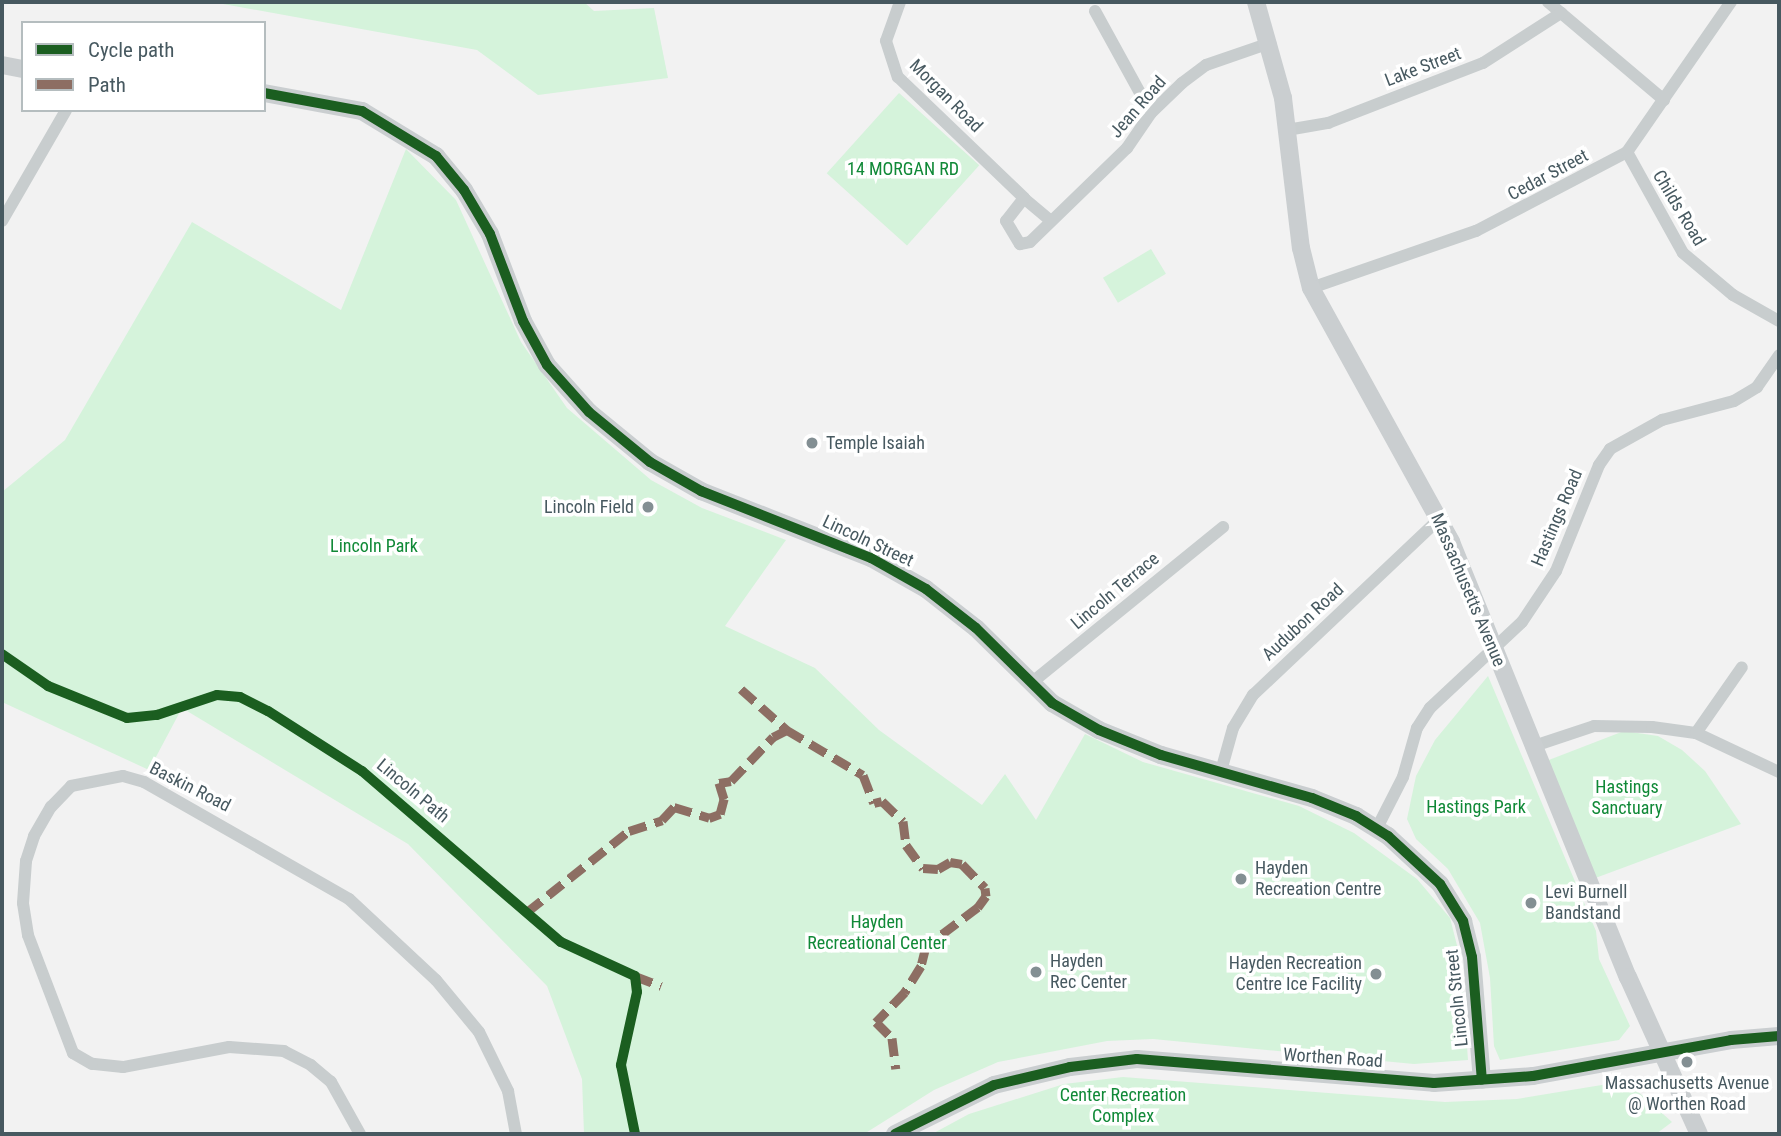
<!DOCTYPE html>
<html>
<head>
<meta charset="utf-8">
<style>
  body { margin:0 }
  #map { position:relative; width:1781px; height:1136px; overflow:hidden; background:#f2f2f2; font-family:"Roboto Condensed",sans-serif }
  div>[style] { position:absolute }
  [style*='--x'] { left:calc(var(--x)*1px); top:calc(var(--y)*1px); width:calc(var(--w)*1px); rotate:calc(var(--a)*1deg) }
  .green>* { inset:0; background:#d5f3db; transform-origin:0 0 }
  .street>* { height:12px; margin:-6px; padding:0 6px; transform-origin:6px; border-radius:6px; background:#c8cdce }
  .secondary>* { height:18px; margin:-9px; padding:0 9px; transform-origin:9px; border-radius:9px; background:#caced0 }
  .quiet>* { height:9px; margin-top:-4.5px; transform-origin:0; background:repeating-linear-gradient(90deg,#8d6e63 0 18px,transparent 0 27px) }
  .cycleway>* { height:10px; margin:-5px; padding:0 5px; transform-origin:5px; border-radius:5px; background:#1b5e20 }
  .dots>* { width:19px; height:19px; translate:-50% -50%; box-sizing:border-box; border:4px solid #fff; border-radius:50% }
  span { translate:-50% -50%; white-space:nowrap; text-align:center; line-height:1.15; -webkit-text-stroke:7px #fff; paint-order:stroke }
  .street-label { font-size:18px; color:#475960 }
  .park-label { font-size:18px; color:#108937 }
  .poi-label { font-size:18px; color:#475960 }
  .left { translate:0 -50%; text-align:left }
  .right { translate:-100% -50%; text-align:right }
  .frame { position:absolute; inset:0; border:4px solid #475960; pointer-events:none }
  .legend { position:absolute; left:21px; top:21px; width:245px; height:91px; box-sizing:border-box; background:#fff; border:2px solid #b5bdbf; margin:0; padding:9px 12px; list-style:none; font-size:21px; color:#475960 }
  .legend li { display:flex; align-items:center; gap:14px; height:35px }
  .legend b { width:35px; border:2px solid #b5bdbf }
</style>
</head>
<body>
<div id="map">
  <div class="green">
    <div style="clip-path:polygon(212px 2px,584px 2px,594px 11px,654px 8px,668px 78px,538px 95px,477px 50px)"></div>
    <div style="left:899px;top:93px;width:108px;height:108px;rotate:42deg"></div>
    <div style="clip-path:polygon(406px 149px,456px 200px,521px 342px,567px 408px,651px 480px,702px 508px,786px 540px,725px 626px,815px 668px,879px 730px,982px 805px,1005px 774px,1036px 820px,1085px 734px,1143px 762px,1299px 806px,1354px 833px,1417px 879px,1450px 918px,1461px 961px,1468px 1060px,1414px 1064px,1153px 1039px,1107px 1041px,998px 1062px,934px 1090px,864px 1134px,584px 1134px,582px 1079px,547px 986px,408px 844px,182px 708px,149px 770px,2px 702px,2px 492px,65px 440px,192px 222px,341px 310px)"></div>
    <div style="left:1151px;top:249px;width:29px;height:56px;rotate:59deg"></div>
    <div style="clip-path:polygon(1488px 676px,1596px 931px,1599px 959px,1630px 1026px,1619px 1040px,1500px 1060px,1494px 1046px,1490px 978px,1480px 923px,1448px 869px,1416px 839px,1407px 819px,1416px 776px,1435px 740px)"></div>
    <div style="clip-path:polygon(1624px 731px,1658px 736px,1682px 750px,1705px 771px,1741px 824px,1590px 880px,1541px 763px)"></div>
    <div style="clip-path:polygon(1123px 1077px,1445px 1102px,1517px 1099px,1626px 1081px,1672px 1122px,1656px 1134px,932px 1134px,969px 1114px,1064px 1084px)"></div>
  </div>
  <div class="street">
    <div style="--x:900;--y:2;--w:41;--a:109.7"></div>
    <div style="--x:886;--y:41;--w:38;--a:72"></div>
    <div style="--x:898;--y:77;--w:175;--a:43.8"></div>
    <div style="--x:1548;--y:2;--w:152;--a:40.2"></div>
    <div style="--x:1095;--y:11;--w:116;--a:61.2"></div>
    <div style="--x:1287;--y:130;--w:42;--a:-9.7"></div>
    <div style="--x:1328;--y:123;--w:166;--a:-21.2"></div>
    <div style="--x:1483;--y:63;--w:93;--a:-32.7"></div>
    <div style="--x:1627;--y:152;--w:115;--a:61"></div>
    <div style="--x:1683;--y:253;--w:65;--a:40"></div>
    <div style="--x:1733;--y:295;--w:53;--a:29.5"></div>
    <div style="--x:2;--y:221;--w:128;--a:-60"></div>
    <div style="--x:1051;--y:221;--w:35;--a:-140"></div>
    <div style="--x:1024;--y:198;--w:29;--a:128"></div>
    <div style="--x:1006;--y:221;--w:27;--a:59"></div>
    <div style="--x:1020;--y:244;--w:10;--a:-11"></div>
    <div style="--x:1030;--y:242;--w:135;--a:-44.1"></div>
    <div style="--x:1127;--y:148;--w:42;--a:-55.6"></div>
    <div style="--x:1151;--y:113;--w:43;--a:-44.1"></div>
    <div style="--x:1182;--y:83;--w:30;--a:-37"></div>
    <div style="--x:1206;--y:65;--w:68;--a:-19"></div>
    <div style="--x:1311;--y:288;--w:175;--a:-19.1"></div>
    <div style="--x:1476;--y:231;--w:170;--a:-27.6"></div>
    <div style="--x:1627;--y:152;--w:183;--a:-55.3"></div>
    <div style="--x:1030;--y:684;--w:249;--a:-39.1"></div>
    <div style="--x:1696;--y:733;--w:80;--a:-55.1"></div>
    <div style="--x:1534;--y:746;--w:63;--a:-18.4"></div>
    <div style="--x:1594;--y:726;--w:58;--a:1"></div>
    <div style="--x:1652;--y:727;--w:44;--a:7.8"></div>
    <div style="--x:1696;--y:733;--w:92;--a:25.2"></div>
    <div style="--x:1221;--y:771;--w:45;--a:-74.4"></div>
    <div style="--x:1233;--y:728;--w:39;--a:-59"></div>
    <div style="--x:1253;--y:695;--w:256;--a:-43.4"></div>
    <div style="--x:1377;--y:828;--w:57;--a:-63"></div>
    <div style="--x:1403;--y:777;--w:51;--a:-74.1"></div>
    <div style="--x:1417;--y:728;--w:24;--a:-57"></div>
    <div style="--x:1430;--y:708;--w:126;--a:-43.1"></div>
    <div style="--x:1522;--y:622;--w:61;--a:-56.3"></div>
    <div style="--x:1556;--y:571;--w:114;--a:-67.9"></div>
    <div style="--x:1599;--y:465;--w:19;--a:-55"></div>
    <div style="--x:1610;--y:449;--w:60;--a:-29.1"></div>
    <div style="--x:1662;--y:420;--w:74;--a:-14.8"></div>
    <div style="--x:1734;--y:401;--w:27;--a:-31"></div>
    <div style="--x:1757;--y:387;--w:39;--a:-55"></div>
    <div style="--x:360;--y:1134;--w:60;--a:-119.1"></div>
    <div style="--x:331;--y:1082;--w:26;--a:-140"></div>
    <div style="--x:311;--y:1065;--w:30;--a:-153"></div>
    <div style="--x:284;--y:1051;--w:55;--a:-175.8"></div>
    <div style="--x:229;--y:1047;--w:108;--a:169.3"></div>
    <div style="--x:123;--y:1067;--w:31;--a:-174"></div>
    <div style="--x:92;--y:1064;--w:22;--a:-150"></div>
    <div style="--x:73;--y:1053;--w:126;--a:-110.9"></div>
    <div style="--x:28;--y:935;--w:32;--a:-99"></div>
    <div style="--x:23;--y:903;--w:42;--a:-85.9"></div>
    <div style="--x:26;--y:861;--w:26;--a:-72"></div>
    <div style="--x:34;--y:836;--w:34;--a:-60"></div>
    <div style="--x:51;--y:807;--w:29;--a:-46"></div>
    <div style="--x:71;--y:786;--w:53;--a:-10.9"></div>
    <div style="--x:123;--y:776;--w:22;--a:16"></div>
    <div style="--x:144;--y:782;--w:236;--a:29.7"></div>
    <div style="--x:349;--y:899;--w:119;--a:43"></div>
    <div style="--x:436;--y:980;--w:67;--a:50.4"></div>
    <div style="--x:479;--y:1032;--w:66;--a:63.8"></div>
    <div style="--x:508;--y:1091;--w:44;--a:79.5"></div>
  </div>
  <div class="secondary">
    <div style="--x:1256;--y:2;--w:100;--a:74.3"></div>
    <div style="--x:1283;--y:98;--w:151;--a:83.2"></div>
    <div style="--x:1301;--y:248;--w:41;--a:76"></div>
    <div style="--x:1311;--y:288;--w:290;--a:61.1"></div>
    <div style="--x:1451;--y:542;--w:470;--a:67.9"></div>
    <div style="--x:1628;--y:977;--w:172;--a:65.7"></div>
    <div style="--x:2;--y:65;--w:21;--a:11"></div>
    <div style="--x:264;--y:93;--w:100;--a:10.4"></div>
    <div style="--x:362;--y:111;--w:87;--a:31.3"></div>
    <div style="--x:436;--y:156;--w:44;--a:50.5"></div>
    <div style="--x:464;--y:190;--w:51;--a:59.4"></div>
    <div style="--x:490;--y:234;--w:93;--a:69.2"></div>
    <div style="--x:523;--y:321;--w:50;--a:61.4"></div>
    <div style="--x:547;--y:365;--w:63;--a:48.2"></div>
    <div style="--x:589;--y:412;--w:79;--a:39.3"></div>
    <div style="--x:650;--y:462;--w:59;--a:29.6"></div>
    <div style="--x:701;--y:491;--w:183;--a:21.5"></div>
    <div style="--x:871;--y:558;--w:63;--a:29.4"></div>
    <div style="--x:926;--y:589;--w:63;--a:38"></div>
    <div style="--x:976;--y:628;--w:107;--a:44.6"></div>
    <div style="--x:1052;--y:703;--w:54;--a:29.9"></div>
    <div style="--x:1099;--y:730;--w:67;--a:22"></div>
    <div style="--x:1161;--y:755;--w:157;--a:15.9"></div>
    <div style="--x:1312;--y:798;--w:48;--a:22.2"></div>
    <div style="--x:1356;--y:816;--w:38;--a:32"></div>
    <div style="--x:1388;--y:836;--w:71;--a:42.7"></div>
    <div style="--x:1440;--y:884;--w:44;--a:58.1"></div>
    <div style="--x:1463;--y:921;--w:37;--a:76"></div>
    <div style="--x:1472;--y:957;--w:123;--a:85.4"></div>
    <div style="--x:895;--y:1134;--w:110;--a:-26.3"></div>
    <div style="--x:994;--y:1085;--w:78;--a:-13.3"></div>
    <div style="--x:1070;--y:1067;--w:67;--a:-6.8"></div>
    <div style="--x:1137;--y:1059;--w:298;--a:4.6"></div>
    <div style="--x:1434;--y:1083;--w:99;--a:-4"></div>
    <div style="--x:1533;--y:1076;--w:201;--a:-10.3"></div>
    <div style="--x:1731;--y:1040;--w:48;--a:-4.8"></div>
  </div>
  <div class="quiet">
    <div style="--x:741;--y:689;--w:62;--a:41.7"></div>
    <div style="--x:787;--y:730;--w:88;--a:30.6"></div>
    <div style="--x:863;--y:775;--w:30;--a:69"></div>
    <div style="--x:874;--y:803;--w:8;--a:-14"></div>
    <div style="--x:882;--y:801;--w:29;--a:44"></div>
    <div style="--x:903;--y:821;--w:24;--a:83"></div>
    <div style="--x:906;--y:845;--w:29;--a:54"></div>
    <div style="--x:923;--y:868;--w:15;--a:4"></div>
    <div style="--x:938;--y:869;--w:14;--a:-30"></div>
    <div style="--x:950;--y:862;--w:12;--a:9"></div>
    <div style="--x:962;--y:864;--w:33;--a:46"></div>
    <div style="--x:985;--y:888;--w:8;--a:83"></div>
    <div style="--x:986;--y:896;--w:14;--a:126"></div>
    <div style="--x:978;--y:907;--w:65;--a:143.1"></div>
    <div style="--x:926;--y:946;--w:21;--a:104"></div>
    <div style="--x:921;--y:966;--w:31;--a:122"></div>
    <div style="--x:905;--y:992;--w:42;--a:134"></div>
    <div style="--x:876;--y:1022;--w:23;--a:45"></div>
    <div style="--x:892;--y:1038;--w:31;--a:83"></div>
    <div style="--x:527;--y:912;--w:130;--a:-38.5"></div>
    <div style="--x:629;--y:831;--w:35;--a:-18"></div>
    <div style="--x:662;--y:820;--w:18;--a:-47"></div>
    <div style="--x:674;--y:807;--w:37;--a:17"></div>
    <div style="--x:709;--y:818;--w:12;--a:-20"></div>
    <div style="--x:720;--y:814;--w:16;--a:-75"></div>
    <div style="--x:724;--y:799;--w:17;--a:-107"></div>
    <div style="--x:719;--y:783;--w:12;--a:-9"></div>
    <div style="--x:731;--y:781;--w:61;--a:-46.3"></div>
    <div style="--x:773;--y:737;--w:16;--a:-27"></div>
    <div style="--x:635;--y:976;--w:28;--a:21"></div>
  </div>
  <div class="cycleway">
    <div style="--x:264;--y:93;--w:100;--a:10.4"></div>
    <div style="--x:362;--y:111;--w:87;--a:31.3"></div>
    <div style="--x:436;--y:156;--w:44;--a:50.5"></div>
    <div style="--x:464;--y:190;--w:51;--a:59.4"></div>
    <div style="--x:490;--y:234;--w:93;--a:69.2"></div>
    <div style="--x:523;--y:321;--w:50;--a:61.4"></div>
    <div style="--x:547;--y:365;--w:63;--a:48.2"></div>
    <div style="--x:589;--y:412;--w:79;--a:39.3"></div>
    <div style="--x:650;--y:462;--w:59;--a:29.6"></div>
    <div style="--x:701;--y:491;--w:183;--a:21.5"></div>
    <div style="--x:871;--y:558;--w:63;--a:29.4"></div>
    <div style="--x:926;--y:589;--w:63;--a:38"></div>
    <div style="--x:976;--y:628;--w:107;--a:44.6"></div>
    <div style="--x:1052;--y:703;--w:54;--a:29.9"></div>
    <div style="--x:1099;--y:730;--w:67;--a:22"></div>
    <div style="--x:1161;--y:755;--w:157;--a:15.9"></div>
    <div style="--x:1312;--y:798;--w:48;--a:22.2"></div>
    <div style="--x:1356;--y:816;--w:38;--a:32"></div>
    <div style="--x:1388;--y:836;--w:71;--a:42.7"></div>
    <div style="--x:1440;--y:884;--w:44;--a:58.1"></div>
    <div style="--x:1463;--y:921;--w:37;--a:76"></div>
    <div style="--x:1472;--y:957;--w:123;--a:85.4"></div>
    <div style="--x:2;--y:654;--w:56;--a:34.8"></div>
    <div style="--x:48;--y:686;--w:85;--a:22.1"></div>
    <div style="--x:127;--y:718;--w:30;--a:-6"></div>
    <div style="--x:157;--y:715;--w:63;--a:-18.4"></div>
    <div style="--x:217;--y:695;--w:23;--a:5"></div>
    <div style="--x:240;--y:697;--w:31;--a:27"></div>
    <div style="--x:268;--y:711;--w:112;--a:32.6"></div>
    <div style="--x:362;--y:771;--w:262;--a:40.7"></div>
    <div style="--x:561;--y:942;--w:81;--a:24.7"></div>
    <div style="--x:635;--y:976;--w:16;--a:83"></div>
    <div style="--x:637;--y:992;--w:75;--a:102.4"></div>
    <div style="--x:621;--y:1065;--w:70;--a:78.5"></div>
    <div style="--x:895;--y:1134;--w:110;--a:-26.3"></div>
    <div style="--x:994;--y:1085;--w:78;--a:-13.3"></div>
    <div style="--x:1070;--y:1067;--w:67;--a:-6.8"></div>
    <div style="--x:1137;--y:1059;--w:298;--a:4.6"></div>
    <div style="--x:1434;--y:1083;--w:99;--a:-4"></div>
    <div style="--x:1533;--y:1076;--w:201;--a:-10.3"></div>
    <div style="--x:1731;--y:1040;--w:48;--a:-4.8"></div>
  </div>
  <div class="dots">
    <div style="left:812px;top:443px;background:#838f93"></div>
    <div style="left:648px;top:507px;background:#838f93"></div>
    <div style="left:1241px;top:879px;background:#838f93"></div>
    <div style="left:1531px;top:903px;background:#838f93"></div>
    <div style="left:1036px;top:972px;background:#838f93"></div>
    <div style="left:1376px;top:974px;background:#838f93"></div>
    <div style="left:1687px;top:1062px;background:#838f93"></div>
  </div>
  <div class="street-label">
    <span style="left:1423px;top:67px;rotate:-21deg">Lake Street</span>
    <span style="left:946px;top:96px;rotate:45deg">Morgan Road</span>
    <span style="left:1138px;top:107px;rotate:-49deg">Jean Road</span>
    <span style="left:1548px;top:175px;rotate:-28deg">Cedar Street</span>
    <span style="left:1679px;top:208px;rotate:59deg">Childs Road</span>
    <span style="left:1557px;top:518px;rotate:-67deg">Hastings Road</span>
    <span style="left:868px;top:541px;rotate:25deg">Lincoln Street</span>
    <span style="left:1468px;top:590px;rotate:67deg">Massachusetts Avenue</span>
    <span style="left:1115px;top:591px;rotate:-40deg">Lincoln Terrace</span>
    <span style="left:1303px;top:622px;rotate:-43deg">Audubon Road</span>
    <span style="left:190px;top:787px;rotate:27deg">Baskin Road</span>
    <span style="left:413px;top:791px;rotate:40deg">Lincoln Path</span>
    <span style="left:1457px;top:998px;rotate:-96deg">Lincoln Street</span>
    <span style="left:1333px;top:1058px;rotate:4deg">Worthen Road</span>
  </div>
  <div class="park-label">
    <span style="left:903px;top:169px">14 MORGAN RD</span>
    <span style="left:374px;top:546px">Lincoln Park</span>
    <span style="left:1627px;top:798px">Hastings<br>Sanctuary</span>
    <span style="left:1476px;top:807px">Hastings Park</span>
    <span style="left:877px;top:933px">Hayden<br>Recreational Center</span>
    <span style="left:1123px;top:1106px">Center Recreation<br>Complex</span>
  </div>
  <div class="poi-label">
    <span class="left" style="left:826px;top:443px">Temple Isaiah</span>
    <span class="right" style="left:634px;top:507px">Lincoln Field</span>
    <span class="left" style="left:1255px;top:879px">Hayden<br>Recreation Centre</span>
    <span class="left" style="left:1545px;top:903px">Levi Burnell<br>Bandstand</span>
    <span class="left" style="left:1050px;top:972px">Hayden<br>Rec Center</span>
    <span class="right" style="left:1362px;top:974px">Hayden Recreation<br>Centre Ice Facility</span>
    <span style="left:1687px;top:1094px">Massachusetts Avenue<br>@ Worthen Road</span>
  </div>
  <div class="frame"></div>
  <ul class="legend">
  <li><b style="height:9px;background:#1b5e20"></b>Cycle path</li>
  <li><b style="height:9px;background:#8d6e63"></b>Path</li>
  </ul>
</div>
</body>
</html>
